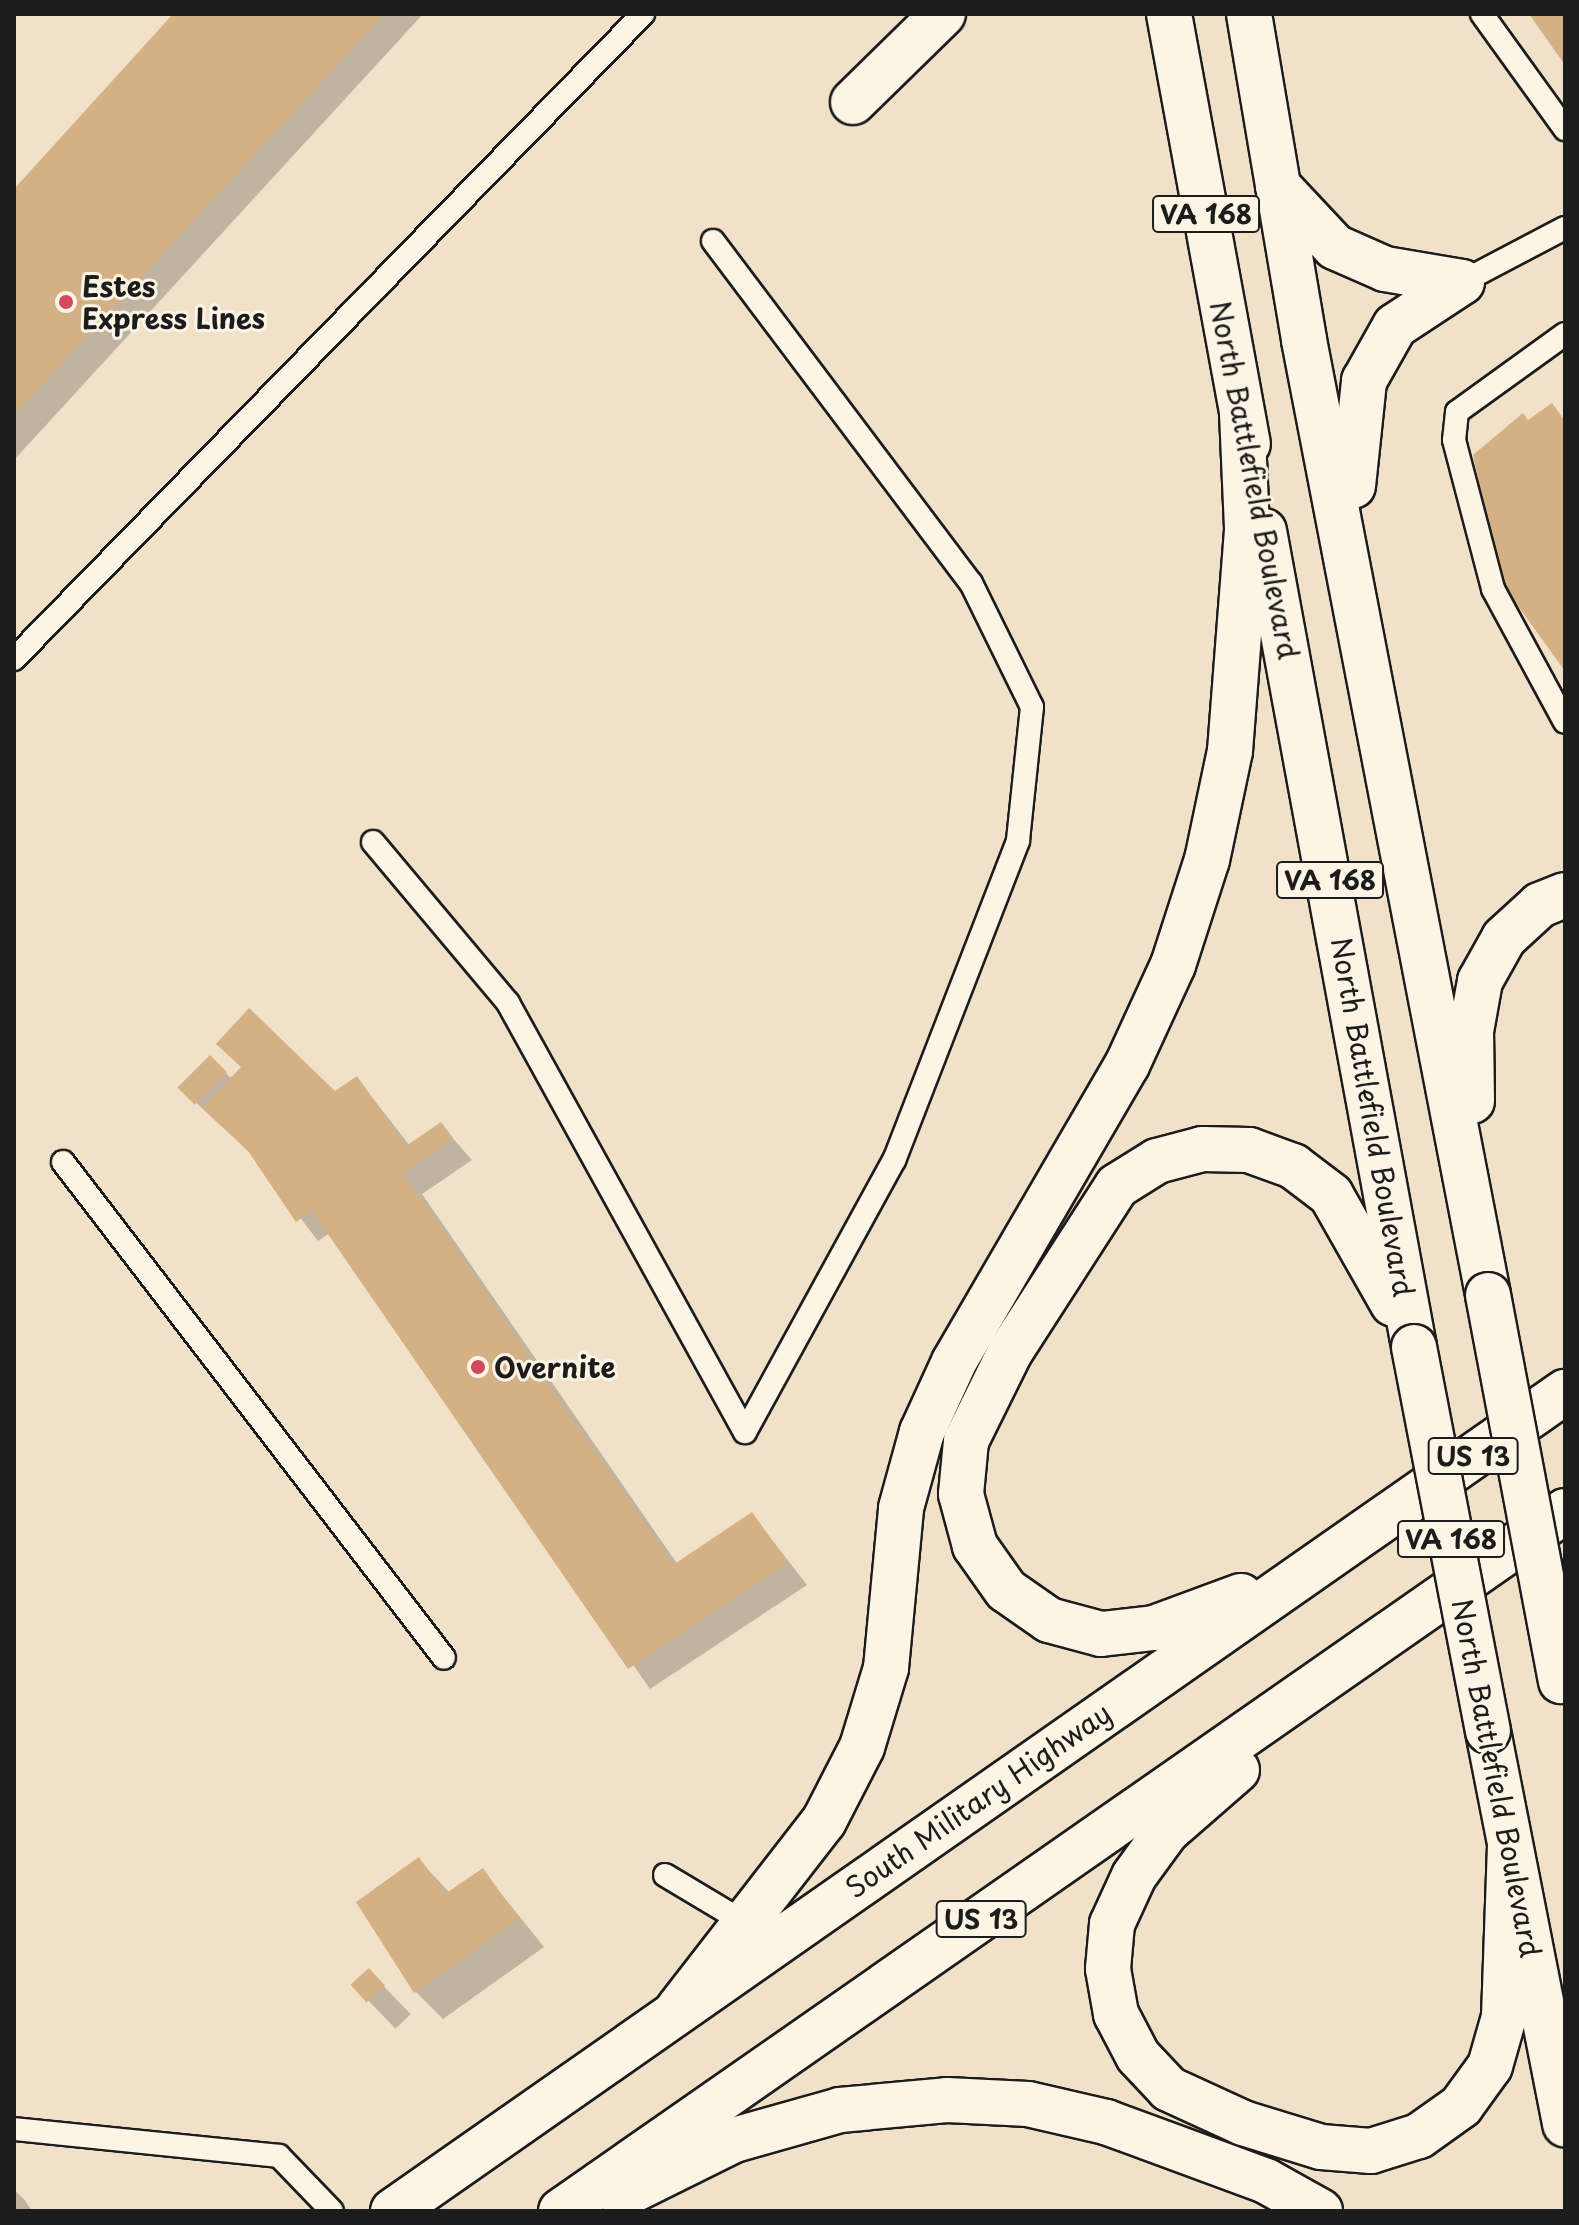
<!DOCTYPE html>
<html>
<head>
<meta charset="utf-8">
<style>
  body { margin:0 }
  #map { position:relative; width:1579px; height:2225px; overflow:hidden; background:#f0e1c8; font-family:"Playpen Sans",sans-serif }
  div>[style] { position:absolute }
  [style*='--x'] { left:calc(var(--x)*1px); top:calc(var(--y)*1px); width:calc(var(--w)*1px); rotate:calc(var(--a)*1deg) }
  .shadow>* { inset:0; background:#0003; transform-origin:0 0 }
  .building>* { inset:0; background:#d3b185; transform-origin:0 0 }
  .roads { filter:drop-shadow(2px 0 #1c1c1c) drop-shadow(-2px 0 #1c1c1c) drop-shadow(0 2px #1c1c1c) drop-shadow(0 -2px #1c1c1c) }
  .service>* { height:22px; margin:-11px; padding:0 11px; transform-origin:11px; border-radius:11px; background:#fcf5e5 }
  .minor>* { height:44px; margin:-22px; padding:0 22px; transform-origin:22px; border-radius:22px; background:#fcf5e5 }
  .primary>* { height:44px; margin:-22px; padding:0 22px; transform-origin:22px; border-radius:22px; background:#fcf5e5 }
  .bridges { filter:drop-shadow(2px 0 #1c1c1c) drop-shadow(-2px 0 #1c1c1c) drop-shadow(0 2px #1c1c1c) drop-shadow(0 -2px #1c1c1c) }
  .primary-bridge>* { height:44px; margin:-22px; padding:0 22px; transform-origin:22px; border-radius:22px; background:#fcf5e5 }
  .dots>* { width:22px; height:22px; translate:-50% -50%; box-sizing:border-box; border:4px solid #fcf5e5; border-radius:50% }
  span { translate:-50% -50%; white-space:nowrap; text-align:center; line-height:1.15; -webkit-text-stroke:6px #fcf5e5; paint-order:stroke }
  .shield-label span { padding:2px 6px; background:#fcf5e5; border:2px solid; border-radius:6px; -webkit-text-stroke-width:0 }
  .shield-label { font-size:26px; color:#1c1c1c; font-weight:700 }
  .poi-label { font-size:28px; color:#1c1c1c; font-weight:700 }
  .left { translate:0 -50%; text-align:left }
  .street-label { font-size:28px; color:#1c1c1c }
  .frame { position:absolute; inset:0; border:16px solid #1c1c1c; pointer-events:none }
</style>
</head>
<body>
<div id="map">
  <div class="shadow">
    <div style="clip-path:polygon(176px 14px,423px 14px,14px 460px,14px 192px)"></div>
    <div style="clip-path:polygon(210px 1058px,232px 1079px,335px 1094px,357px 1078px,410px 1146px,441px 1125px,472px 1160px,422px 1194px,678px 1565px,752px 1514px,807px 1585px,650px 1689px,330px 1233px,318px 1241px,251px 1153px,181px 1089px)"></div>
    <div style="clip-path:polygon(419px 1860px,450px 1893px,482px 1870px,544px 1947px,443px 2019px,416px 1992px)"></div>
    <div style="left:369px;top:1971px;width:60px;height:21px;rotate:46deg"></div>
    <div style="clip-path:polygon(14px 2190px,24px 2199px,32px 2211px,14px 2211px)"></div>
  </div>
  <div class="building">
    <div style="clip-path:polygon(173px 14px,384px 14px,14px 415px,14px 189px)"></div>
    <div style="clip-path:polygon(1529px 14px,1565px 14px,1565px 65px)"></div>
    <div style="clip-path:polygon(1552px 403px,1565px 421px,1565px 671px,1500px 581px,1473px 455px,1523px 413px,1528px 420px)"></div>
    <div style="clip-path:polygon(249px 1008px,335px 1091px,357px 1076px,406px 1146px,441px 1122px,453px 1138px,403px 1173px,673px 1565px,752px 1512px,788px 1563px,628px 1669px,312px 1211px,296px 1222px,248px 1151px,202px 1108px,241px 1067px,216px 1044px)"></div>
    <div style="left:210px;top:1055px;width:24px;height:46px;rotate:45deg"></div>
    <div style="clip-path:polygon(419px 1857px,445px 1894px,483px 1868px,519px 1919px,414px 1993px,356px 1902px)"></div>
    <div style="left:369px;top:1968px;width:24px;height:25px;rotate:48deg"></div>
  </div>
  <div class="roads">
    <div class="service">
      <div style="--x:1482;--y:14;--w:142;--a:54.2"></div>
      <div style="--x:713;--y:241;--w:428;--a:53"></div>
      <div style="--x:971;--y:583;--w:138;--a:63.8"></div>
      <div style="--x:1032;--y:707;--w:135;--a:96"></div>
      <div style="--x:1018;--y:841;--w:342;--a:111.2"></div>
      <div style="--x:894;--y:1160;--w:310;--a:118.7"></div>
      <div style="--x:1462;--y:282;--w:116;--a:-27.7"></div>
      <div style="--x:1565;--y:334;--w:133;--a:144.2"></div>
      <div style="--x:1457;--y:412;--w:28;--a:96"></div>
      <div style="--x:1454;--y:440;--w:154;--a:75.3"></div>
      <div style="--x:1493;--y:589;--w:151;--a:61.6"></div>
      <div style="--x:14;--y:659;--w:901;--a:-45.72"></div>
      <div style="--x:373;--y:842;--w:210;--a:50"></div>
      <div style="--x:508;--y:1003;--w:490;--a:61.1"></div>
      <div style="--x:63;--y:1162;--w:625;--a:52.47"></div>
      <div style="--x:665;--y:1875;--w:96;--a:30.9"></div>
      <div style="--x:14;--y:2129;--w:266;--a:5.8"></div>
      <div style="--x:279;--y:2156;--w:76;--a:46.1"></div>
    </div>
    <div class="minor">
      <div style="--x:853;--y:102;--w:126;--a:-44.4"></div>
    </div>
    <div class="primary">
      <div style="--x:1169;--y:14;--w:437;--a:79.6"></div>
      <div style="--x:1249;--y:14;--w:331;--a:80.4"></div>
      <div style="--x:1304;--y:340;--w:973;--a:79.09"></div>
      <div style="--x:1278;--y:186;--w:83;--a:46.9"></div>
      <div style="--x:1335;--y:247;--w:55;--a:23.7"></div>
      <div style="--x:1385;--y:269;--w:78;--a:9.6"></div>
      <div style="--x:1353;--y:486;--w:106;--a:-84"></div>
      <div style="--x:1364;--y:381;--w:63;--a:-60.6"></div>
      <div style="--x:1395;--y:326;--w:80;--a:-33.3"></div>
      <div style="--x:1264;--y:531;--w:830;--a:79.58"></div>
      <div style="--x:1472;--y:1101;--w:70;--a:-90.8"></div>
      <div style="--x:1471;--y:1031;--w:51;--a:-79.8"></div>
      <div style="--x:1480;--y:981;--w:49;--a:-60.8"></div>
      <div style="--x:1504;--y:938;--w:49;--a:-42.5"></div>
      <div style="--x:1540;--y:905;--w:27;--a:-22"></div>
      <div style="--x:1241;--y:1596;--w:93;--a:159.8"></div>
      <div style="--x:1154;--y:1628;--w:53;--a:173.5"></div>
      <div style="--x:1101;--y:1634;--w:54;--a:-164.9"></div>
      <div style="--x:1049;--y:1620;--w:52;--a:-145.1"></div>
      <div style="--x:1006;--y:1590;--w:54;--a:-125.2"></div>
      <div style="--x:975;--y:1546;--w:54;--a:-105.1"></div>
      <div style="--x:961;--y:1494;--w:53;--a:-84.6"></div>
      <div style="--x:966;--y:1441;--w:99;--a:-63.7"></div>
      <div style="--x:1010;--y:1352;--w:197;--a:-57.2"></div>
      <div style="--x:1117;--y:1186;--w:47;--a:-32"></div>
      <div style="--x:1157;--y:1161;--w:47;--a:-14.9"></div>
      <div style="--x:1202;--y:1149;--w:47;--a:1.2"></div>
      <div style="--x:1249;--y:1150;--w:47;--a:20"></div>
      <div style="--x:1293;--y:1166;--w:48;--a:37.3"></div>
      <div style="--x:1331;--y:1195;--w:125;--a:60.4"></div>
      <div style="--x:1488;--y:1731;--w:401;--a:78.9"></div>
      <div style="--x:1237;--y:1770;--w:94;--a:138.9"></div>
      <div style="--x:1166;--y:1832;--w:54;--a:126"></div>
      <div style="--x:1134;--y:1876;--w:53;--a:114.6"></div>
      <div style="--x:1112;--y:1924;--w:45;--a:95.1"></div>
      <div style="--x:1108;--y:1969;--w:46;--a:79.9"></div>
      <div style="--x:1116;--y:2014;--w:47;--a:62.4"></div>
      <div style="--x:1138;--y:2056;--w:45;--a:46.8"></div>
      <div style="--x:1169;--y:2089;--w:81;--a:24.7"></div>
      <div style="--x:1243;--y:2123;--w:82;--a:17.1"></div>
      <div style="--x:1321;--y:2147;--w:50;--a:4.6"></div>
      <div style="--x:1371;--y:2151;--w:50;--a:-17.4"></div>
      <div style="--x:1419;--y:2136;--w:52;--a:-35.5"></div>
      <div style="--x:1461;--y:2106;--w:49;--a:-54.1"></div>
      <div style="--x:1490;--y:2066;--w:51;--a:-74.1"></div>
      <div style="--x:1504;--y:2017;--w:169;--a:-88"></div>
      <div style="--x:678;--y:2009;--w:238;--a:-52.2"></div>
      <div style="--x:824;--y:1821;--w:83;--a:-62.8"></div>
      <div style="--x:862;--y:1747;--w:83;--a:-73.1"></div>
      <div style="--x:886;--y:1668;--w:161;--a:-84.6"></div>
      <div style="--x:901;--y:1508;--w:79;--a:-74.6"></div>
      <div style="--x:922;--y:1432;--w:77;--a:-65.4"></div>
      <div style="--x:954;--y:1362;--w:344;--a:-59.8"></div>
      <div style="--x:1127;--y:1065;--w:110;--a:-65.3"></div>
      <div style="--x:1173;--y:965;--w:110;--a:-72.1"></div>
      <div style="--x:1207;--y:860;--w:111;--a:-78.1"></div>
      <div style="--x:1230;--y:751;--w:224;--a:-85.6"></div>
      <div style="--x:1247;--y:528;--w:114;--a:-92.5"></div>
      <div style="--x:621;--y:2196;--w:126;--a:-26.4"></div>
      <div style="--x:734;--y:2140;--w:110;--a:-15.8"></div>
      <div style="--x:840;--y:2110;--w:107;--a:-5.3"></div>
      <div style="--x:947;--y:2100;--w:81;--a:2.8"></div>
      <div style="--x:1028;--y:2104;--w:80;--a:13"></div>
      <div style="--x:1106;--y:2122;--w:171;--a:20.2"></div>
      <div style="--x:1266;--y:2181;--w:62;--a:29.1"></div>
      <div style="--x:393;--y:2211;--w:1430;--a:-34.95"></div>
      <div style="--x:561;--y:2211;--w:1224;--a:-34.88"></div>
    </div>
  </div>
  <div class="bridges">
    <div class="primary-bridge">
      <div style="--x:1488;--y:1295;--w:393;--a:79.3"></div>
      <div style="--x:1414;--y:1347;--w:391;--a:79.1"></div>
    </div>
  </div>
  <div class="dots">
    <div style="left:66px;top:302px;background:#d1495b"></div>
    <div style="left:478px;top:1367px;background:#d1495b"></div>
  </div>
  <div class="shield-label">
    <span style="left:1206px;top:214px">VA 168</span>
    <span style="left:1330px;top:880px">VA 168</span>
    <span style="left:1473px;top:1456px">US 13</span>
    <span style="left:1451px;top:1539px">VA 168</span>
    <span style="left:981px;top:1919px">US 13</span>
  </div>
  <div class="poi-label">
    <span class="left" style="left:82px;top:302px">Estes<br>Express Lines</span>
    <span class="left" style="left:494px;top:1367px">Overnite</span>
  </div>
  <div class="street-label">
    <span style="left:1255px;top:480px;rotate:79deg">North Battlefield Boulevard</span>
    <span style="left:1373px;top:1117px;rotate:80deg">North Battlefield Boulevard</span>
    <span style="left:1497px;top:1778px;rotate:79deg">North Battlefield Boulevard</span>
    <span style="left:978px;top:1800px;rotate:-35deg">South Military Highway</span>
  </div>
  <div class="frame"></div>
</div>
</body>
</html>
